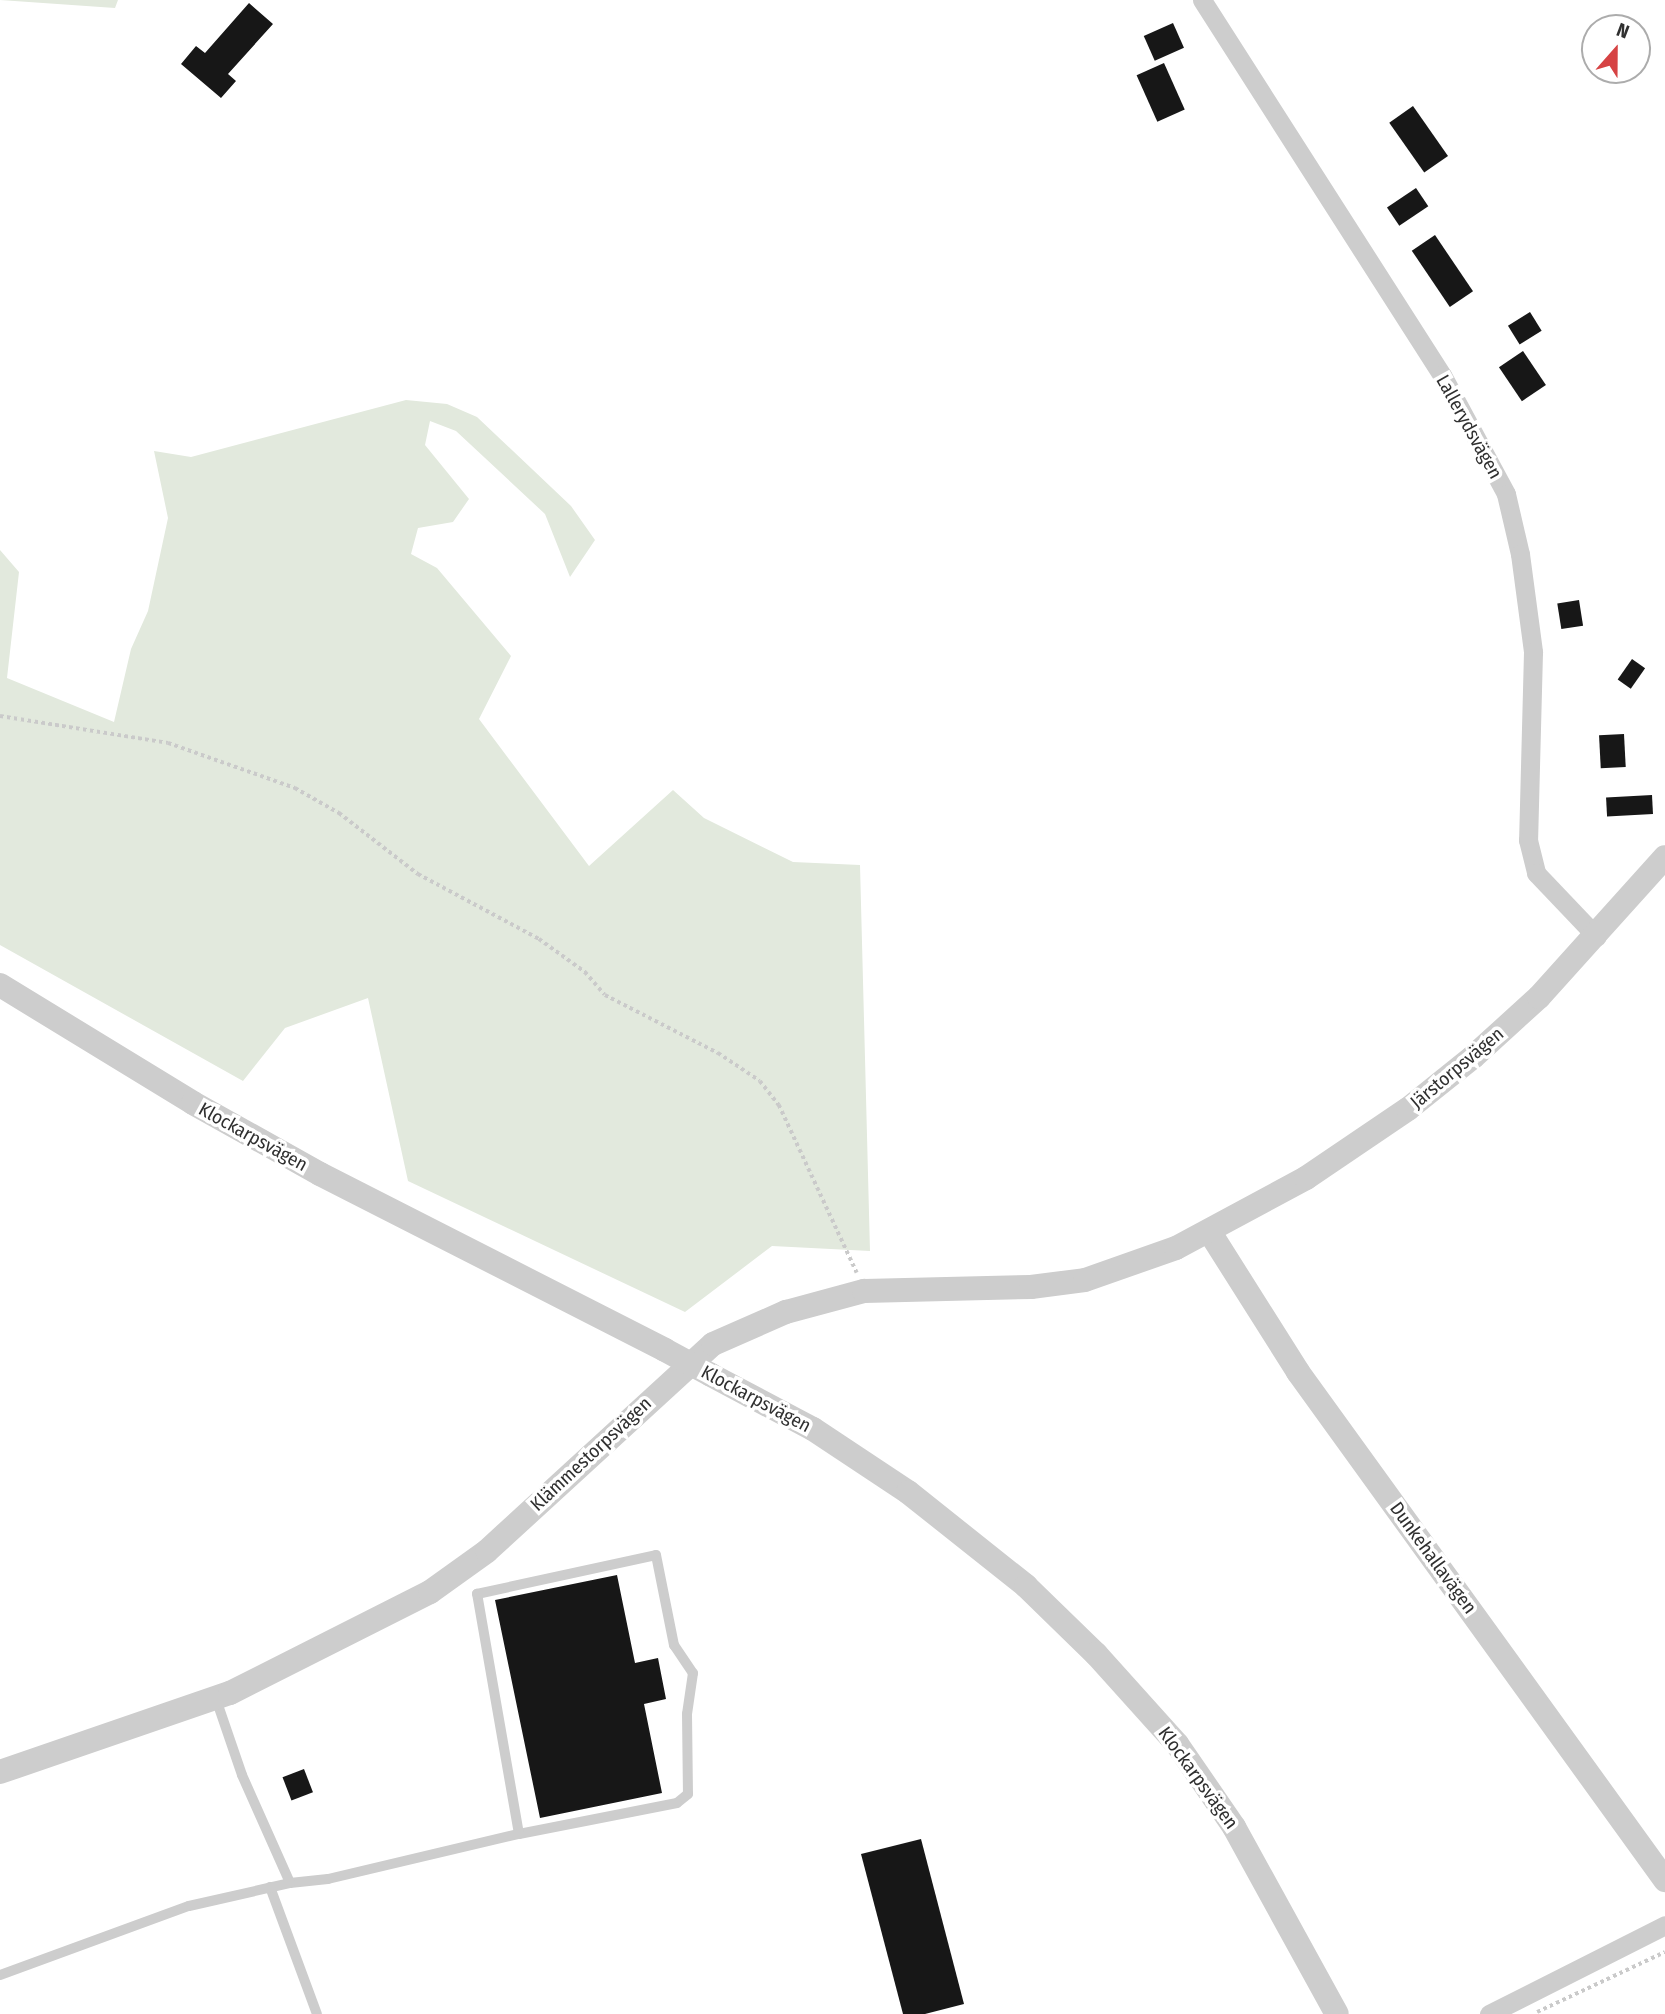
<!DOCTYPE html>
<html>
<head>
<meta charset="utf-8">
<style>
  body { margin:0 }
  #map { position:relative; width:1665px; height:2014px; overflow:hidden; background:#fff; font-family:"Fira Sans Condensed",sans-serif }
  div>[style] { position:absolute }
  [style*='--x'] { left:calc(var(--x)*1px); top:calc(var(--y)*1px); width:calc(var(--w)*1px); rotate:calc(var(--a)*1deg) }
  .green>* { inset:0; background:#e2e9dd }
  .building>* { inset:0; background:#171717; transform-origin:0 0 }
  .path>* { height:3.5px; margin-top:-1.75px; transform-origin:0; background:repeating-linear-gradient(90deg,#cacaca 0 3.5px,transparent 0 7px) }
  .service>* { height:10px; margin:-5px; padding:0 5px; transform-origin:5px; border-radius:5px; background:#cdcdcd }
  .minor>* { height:19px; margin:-9.5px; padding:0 9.5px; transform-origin:9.5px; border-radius:9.5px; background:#cdcdcd }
  .tertiary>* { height:24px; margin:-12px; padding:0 12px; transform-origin:12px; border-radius:12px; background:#cdcdcd }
  .tertiary-bridge>* { height:24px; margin:-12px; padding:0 12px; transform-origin:12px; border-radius:12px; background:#cdcdcd }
  span { translate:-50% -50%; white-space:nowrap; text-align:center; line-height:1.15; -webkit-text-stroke:7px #fff; paint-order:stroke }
  .street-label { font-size:19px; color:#303030 }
  .north { position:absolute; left:1581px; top:14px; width:70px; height:70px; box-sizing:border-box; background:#fff; border:2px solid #acacac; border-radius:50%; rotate:21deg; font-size:19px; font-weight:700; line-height:28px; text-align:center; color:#303030 }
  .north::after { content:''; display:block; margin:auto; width:24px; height:32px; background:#d64344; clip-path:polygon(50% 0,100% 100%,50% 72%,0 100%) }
</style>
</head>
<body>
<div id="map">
  <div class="green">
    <div style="clip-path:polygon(0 0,118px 0,115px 8px)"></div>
    <div style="clip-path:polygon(406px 400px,447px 404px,477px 417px,571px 506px,595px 540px,570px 577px,545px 514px,456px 431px,430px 421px,425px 445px,469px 499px,453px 522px,418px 528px,411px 554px,437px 568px,511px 656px,479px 719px,589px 866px,673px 790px,704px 818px,793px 862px,860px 865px,870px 1251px,772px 1246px,685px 1312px,408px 1181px,368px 998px,285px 1028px,243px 1081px,0 945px,0 550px,19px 572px,7px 678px,114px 722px,131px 649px,148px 611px,168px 518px,154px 451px,191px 457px)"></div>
  </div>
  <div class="building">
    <div style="clip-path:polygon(249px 3px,273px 24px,228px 74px,236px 81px,221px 98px,181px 64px,196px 46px,205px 53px)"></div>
    <div style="left:1173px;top:23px;width:27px;height:32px;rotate:66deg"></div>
    <div style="left:1164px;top:63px;width:51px;height:30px;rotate:66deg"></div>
    <div style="left:1413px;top:106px;width:61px;height:29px;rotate:55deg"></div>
    <div style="left:1416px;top:188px;width:22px;height:35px;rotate:56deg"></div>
    <div style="left:1435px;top:235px;width:68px;height:28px;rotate:56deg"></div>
    <div style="left:1530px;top:312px;width:22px;height:26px;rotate:58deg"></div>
    <div style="left:1523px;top:351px;width:41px;height:29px;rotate:56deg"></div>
    <div style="left:1579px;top:600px;width:26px;height:22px;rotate:81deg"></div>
    <div style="left:1632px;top:659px;width:16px;height:25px;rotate:35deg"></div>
    <div style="left:1624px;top:734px;width:33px;height:25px;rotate:87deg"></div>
    <div style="left:1652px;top:795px;width:19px;height:46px;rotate:87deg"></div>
    <div style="clip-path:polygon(617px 1575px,635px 1663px,658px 1658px,666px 1699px,644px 1704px,662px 1793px,540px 1818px,495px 1600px)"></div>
    <div style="left:304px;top:1769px;width:25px;height:23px;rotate:69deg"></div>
    <div style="clip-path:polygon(921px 1839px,964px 2004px,925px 2014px,903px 2014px,861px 1854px)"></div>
  </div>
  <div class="path">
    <div style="--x:0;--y:716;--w:170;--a:9.1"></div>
    <div style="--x:168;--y:743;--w:135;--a:19.5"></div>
    <div style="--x:295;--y:788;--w:51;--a:29.6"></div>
    <div style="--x:339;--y:813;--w:100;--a:37.7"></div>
    <div style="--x:418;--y:874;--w:137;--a:28.2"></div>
    <div style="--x:539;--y:939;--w:57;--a:35.7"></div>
    <div style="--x:585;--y:972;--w:30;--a:49"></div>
    <div style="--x:605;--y:995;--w:127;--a:27.2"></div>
    <div style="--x:718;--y:1053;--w:50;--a:33.7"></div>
    <div style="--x:760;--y:1081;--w:31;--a:52"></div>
    <div style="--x:779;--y:1105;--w:185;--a:65.1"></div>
    <div style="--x:1537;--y:2012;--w:141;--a:-25.1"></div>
  </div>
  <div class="service">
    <div style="--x:656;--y:1555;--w:92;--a:78.7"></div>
    <div style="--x:674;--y:1645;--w:34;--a:56"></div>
    <div style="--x:693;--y:1673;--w:41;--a:98.3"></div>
    <div style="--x:687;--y:1714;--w:80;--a:89.3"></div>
    <div style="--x:688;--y:1794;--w:14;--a:141"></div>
    <div style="--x:677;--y:1803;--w:161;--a:168.9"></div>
    <div style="--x:519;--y:1834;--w:244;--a:-99.9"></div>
    <div style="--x:477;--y:1594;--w:183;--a:-12.3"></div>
    <div style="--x:216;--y:1699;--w:80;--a:71.1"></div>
    <div style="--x:242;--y:1775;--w:118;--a:66"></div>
    <div style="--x:290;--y:1883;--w:38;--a:-6"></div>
    <div style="--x:328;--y:1879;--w:196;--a:-13.3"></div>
    <div style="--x:270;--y:1887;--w:135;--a:69.7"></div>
    <div style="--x:0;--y:1975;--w:201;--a:-20.1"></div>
    <div style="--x:189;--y:1906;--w:104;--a:-12.8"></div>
  </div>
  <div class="minor">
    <div style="--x:1202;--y:0;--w:445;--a:57.4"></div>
    <div style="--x:1442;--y:375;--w:135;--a:61.7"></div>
    <div style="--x:1506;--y:494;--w:62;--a:76.9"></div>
    <div style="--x:1520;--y:554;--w:99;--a:82.4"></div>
    <div style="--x:1533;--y:652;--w:188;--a:91.5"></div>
    <div style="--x:1528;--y:840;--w:34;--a:76"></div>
    <div style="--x:1536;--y:873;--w:88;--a:46.4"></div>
    <div style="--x:1489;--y:2014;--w:197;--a:-26.8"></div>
  </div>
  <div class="tertiary">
    <div style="--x:0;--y:985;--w:226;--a:31.4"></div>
    <div style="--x:193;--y:1103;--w:145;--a:29.2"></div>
    <div style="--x:320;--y:1174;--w:387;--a:27"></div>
    <div style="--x:1209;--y:1231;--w:167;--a:57.7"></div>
    <div style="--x:1298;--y:1372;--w:627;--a:54.15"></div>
    <div style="--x:711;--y:1375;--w:115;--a:27.9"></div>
    <div style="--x:813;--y:1429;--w:114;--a:33.6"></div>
    <div style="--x:908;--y:1492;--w:151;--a:38.5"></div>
    <div style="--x:1026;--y:1586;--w:98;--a:44.2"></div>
    <div style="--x:1096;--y:1654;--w:121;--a:48"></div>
    <div style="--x:1177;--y:1744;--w:101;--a:55.5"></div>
    <div style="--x:1234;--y:1827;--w:213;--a:61.2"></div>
    <div style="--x:0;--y:1772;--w:243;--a:-19"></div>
    <div style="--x:230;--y:1693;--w:224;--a:-26.8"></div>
    <div style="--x:430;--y:1592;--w:70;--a:-35.7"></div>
    <div style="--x:487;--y:1551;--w:306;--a:-42.5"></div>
    <div style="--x:713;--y:1344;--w:80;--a:-23.7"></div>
    <div style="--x:786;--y:1312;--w:81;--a:-15.1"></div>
    <div style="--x:864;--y:1291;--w:167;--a:-1.4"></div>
    <div style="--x:1031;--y:1287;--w:54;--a:-7.4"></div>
    <div style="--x:1085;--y:1280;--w:96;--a:-19.4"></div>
    <div style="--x:1176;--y:1248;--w:148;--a:-28.3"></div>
    <div style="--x:1306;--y:1178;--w:123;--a:-34.1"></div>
    <div style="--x:1408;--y:1109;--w:83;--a:-38.7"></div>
    <div style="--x:1473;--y:1057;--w:89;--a:-42.3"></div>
    <div style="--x:1539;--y:997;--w:188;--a:-48"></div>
  </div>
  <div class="tertiary-bridge">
    <div style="--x:665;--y:1350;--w:52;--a:28.5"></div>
  </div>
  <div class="street-label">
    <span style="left:1469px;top:427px;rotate:61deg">Lallerydsvägen</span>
    <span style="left:1457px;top:1068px;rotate:-40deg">Järstorpsvägen</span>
    <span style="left:253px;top:1137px;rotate:29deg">Klockarpsvägen</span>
    <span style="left:756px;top:1399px;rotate:28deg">Klockarpsvägen</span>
    <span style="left:591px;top:1454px;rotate:-43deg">Klämmestorpsvägen</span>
    <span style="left:1433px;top:1558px;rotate:54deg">Dunkehallavägen</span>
    <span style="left:1198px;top:1778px;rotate:54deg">Klockarpsvägen</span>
  </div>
  <div class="north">N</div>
</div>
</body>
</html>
